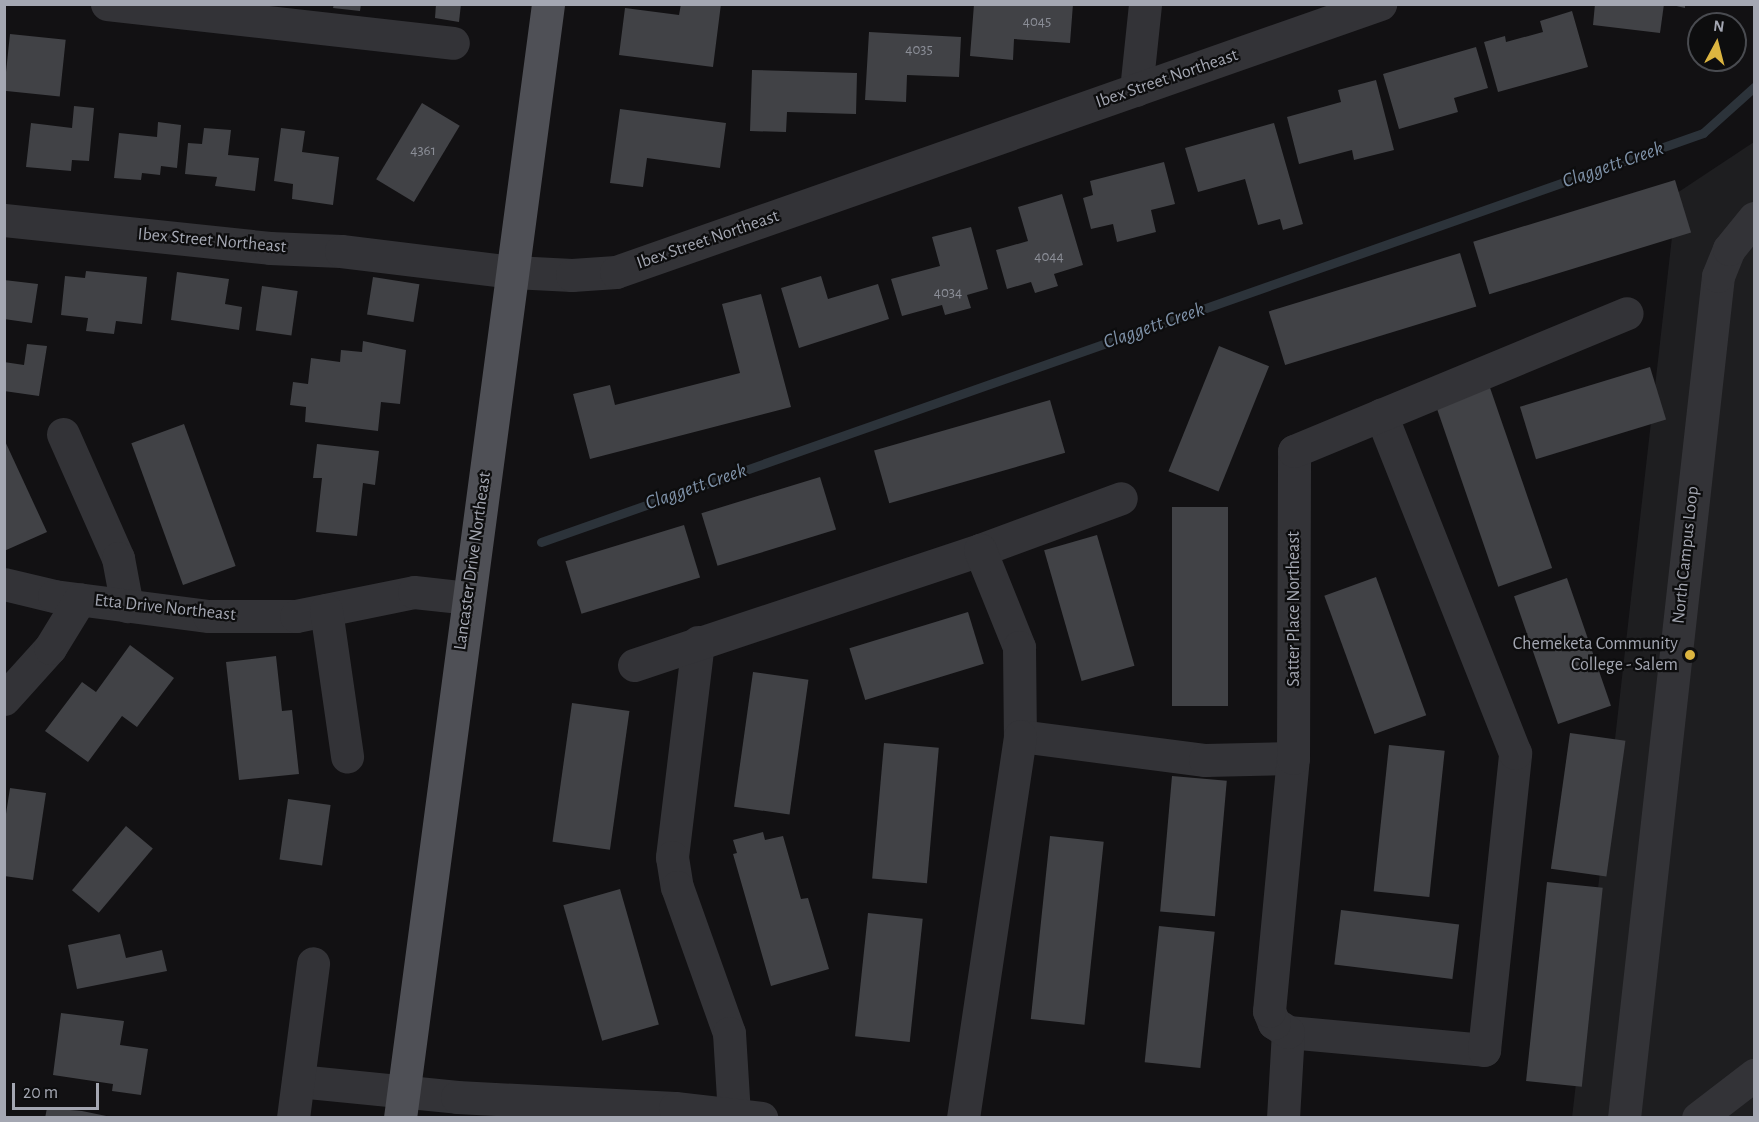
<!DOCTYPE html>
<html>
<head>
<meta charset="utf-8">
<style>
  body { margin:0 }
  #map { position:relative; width:1759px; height:1122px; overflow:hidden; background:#121113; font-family:"Alegreya Sans",sans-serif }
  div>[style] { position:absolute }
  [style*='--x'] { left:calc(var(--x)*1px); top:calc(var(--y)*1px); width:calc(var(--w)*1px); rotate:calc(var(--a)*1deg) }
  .built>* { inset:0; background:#1e1e20 }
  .stream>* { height:9px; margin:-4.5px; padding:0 4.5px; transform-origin:4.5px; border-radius:4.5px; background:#2c333a }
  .building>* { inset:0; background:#414246; transform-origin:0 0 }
  .minor>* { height:33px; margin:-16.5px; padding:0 16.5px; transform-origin:16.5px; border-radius:16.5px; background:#333337 }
  .major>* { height:33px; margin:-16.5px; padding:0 16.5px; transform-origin:16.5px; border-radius:16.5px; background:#4f5056 }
  .dots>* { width:16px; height:16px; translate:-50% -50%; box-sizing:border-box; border:3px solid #0d0d0e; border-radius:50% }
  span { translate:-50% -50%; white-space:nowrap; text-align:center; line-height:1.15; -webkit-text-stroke:4.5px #0d0d0e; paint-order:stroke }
  .number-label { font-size:15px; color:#8b8e97 }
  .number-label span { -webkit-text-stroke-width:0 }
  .street-label { font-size:18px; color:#a4a7b2 }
  .poi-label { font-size:18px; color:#a4a7b2 }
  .right { translate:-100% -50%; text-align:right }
  .water-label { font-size:20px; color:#7f92a9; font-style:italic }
  .frame { position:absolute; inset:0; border:6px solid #a4a7b2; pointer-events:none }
  .north { position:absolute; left:1687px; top:12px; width:60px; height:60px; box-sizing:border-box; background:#0d0d0e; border:2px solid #494b50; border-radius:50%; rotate:7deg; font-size:16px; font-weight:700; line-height:24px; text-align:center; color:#a4a7b2 }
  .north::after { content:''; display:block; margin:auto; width:21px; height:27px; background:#dcb540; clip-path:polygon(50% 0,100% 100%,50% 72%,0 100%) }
  .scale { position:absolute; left:12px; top:1083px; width:87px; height:27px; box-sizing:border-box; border:3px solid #a4a7b2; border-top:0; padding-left:8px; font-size:18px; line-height:21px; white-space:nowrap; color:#a4a7b2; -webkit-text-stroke:4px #0d0d0e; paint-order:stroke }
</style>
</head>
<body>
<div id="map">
  <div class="built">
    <div style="clip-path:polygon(1754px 142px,1754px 1117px,1572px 1118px,1677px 193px)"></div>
  </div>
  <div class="stream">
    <div style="--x:541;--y:542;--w:1232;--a:-19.39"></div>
    <div style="--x:1703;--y:133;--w:69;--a:-42"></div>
  </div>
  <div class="building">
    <div style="clip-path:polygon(334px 4px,361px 4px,360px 11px,333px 8px)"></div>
    <div style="clip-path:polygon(436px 4px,461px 4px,459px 22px,435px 18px)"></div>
    <div style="clip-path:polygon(681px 4px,721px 4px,713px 67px,619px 55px,625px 8px,679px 15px)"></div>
    <div style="clip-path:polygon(974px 4px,1073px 4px,1070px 43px,1014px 39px,1013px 60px,970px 56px)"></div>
    <div style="clip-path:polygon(1595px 4px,1664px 4px,1660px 33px,1593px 25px)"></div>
    <div style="clip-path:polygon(1668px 4px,1685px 4px,1685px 8px)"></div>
    <div style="clip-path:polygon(1572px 11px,1588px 67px,1498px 92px,1484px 42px,1505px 36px,1506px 42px,1543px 32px,1540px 21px)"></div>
    <div style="clip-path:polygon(869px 32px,961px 37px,959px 77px,907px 75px,906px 102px,865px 100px)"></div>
    <div style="left:10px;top:34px;width:56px;height:57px;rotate:6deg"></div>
    <div style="clip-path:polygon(1476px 47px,1488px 88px,1454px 98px,1458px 112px,1399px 129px,1383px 74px)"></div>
    <div style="clip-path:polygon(752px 70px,857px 73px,856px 114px,787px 112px,786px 132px,750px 131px)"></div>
    <div style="clip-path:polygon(1376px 80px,1394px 150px,1354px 160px,1352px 150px,1299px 164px,1287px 117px,1341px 102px,1338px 90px)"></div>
    <div style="left:422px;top:103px;width:44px;height:89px;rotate:31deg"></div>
    <div style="clip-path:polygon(74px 106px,94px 108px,89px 161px,72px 160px,71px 171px,26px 167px,31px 123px,72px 128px)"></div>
    <div style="clip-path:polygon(620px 109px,726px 123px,720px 168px,647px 158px,643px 187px,610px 183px)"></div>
    <div style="clip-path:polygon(158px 122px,181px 125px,177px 168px,161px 166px,160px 175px,142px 173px,141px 180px,114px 178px,119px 133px,157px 137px)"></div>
    <div style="clip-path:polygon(1274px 123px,1303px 224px,1283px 230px,1280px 219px,1258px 225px,1245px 179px,1198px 192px,1185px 148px)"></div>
    <div style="clip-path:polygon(204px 128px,231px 130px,228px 155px,259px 158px,255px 191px,215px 186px,217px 177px,185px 174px,188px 143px,202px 144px)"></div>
    <div style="clip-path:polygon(281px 128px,305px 131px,302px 152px,339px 157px,333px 205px,292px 199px,293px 184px,274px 181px)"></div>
    <div style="clip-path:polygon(1164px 162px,1175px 204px,1151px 210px,1156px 232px,1117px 242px,1113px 224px,1091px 229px,1083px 198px,1093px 195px,1090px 181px)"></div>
    <div style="left:1675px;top:180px;width:55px;height:211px;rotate:73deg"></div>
    <div style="clip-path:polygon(1062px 194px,1083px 265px,1054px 274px,1058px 286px,1035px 293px,1031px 282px,1007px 289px,996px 250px,1028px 241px,1018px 207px)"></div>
    <div style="clip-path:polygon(971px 227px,988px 289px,967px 295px,971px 308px,945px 315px,942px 305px,902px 316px,891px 279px,940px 266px,932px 237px)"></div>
    <div style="left:1460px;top:253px;width:56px;height:200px;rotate:73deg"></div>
    <div style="clip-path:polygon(86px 271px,147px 277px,142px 324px,116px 321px,114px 334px,86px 331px,88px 318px,61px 315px,65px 276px,85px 278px)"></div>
    <div style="clip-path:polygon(177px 272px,229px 279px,225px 304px,242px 307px,239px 330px,171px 320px)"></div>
    <div style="clip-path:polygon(821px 276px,828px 299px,878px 284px,889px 319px,799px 348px,781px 288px)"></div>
    <div style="left:373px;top:277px;width:47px;height:38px;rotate:9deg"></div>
    <div style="clip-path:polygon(4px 280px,38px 284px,32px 323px,4px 319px)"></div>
    <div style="left:262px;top:286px;width:36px;height:45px;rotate:8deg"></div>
    <div style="clip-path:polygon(761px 294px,791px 407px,590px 459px,573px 394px,610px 385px,615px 405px,740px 373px,722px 304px)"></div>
    <div style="clip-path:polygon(363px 341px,406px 350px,400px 404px,381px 402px,378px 431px,305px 422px,306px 407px,290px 405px,293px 382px,308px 384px,311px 358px,340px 362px,341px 350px,362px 352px)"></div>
    <div style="clip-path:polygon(27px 344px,47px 346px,39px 396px,4px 391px,4px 362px,24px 365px)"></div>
    <div style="left:1219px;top:346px;width:54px;height:135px;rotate:22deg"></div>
    <div style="left:1650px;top:367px;width:55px;height:136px;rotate:73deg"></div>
    <div style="left:1487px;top:379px;width:200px;height:57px;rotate:71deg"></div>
    <div style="left:1050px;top:400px;width:55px;height:183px;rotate:74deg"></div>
    <div style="left:184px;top:424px;width:151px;height:56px;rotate:70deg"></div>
    <div style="clip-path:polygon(4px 439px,47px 532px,4px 551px)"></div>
    <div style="clip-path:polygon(317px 444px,379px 451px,375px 485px,363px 483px,357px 536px,316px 532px,322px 478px,313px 478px)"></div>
    <div style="left:820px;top:477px;width:55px;height:124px;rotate:73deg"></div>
    <div style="left:1172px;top:507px;width:56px;height:199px"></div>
    <div style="left:684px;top:525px;width:55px;height:124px;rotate:73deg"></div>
    <div style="left:1097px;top:535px;width:136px;height:55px;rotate:74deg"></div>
    <div style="left:1376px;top:577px;width:147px;height:55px;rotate:70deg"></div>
    <div style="left:1567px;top:578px;width:135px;height:56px;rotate:71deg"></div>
    <div style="left:968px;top:612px;width:54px;height:124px;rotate:73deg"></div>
    <div style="clip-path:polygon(130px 645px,174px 678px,137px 727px,122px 716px,88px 762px,45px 731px,82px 682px,96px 692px)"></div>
    <div style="clip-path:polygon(276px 656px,282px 711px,292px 710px,299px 774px,239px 780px,226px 662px)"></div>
    <div style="left:753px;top:672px;width:56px;height:136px;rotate:8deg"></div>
    <div style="left:572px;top:703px;width:58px;height:140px;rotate:8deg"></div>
    <div style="left:1570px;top:733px;width:56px;height:137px;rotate:8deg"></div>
    <div style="left:884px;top:743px;width:55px;height:136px;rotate:5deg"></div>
    <div style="left:1389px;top:745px;width:56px;height:147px;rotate:6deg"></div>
    <div style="left:1172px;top:776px;width:55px;height:136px;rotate:5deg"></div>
    <div style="clip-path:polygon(10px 788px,46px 793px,33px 880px,4px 876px,4px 827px)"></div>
    <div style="left:288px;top:799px;width:43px;height:61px;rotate:8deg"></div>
    <div style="left:126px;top:826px;width:35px;height:84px;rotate:40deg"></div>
    <div style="clip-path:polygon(763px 832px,765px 840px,783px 836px,801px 899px,808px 898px,829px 969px,771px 986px,733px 854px,737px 853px,733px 840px)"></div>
    <div style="left:1050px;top:836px;width:54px;height:184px;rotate:6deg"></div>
    <div style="left:1547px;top:882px;width:56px;height:200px;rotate:6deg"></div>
    <div style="left:620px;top:889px;width:141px;height:59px;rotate:74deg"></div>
    <div style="left:1341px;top:910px;width:119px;height:55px;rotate:7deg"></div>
    <div style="left:868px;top:913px;width:55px;height:124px;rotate:6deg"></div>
    <div style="left:1159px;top:926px;width:56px;height:137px;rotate:6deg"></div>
    <div style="clip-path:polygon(120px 934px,126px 958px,162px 950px,167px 971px,77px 989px,68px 945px)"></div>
    <div style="clip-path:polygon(61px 1013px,124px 1021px,120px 1045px,148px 1049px,141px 1095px,112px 1091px,113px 1084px,53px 1075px)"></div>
    <div style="clip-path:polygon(47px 1108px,82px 1111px,116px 1118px,45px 1118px)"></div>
  </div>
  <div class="minor">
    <div style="--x:107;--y:4;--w:348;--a:6.4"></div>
    <div style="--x:1136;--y:90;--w:86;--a:-84"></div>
    <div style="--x:4;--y:220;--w:267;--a:6"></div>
    <div style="--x:270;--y:248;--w:71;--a:2.4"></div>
    <div style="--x:341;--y:251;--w:173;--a:7"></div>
    <div style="--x:513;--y:272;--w:59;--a:2.9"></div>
    <div style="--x:572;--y:275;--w:44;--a:-3.9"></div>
    <div style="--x:616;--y:272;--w:810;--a:-19.33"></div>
    <div style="--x:63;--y:434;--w:136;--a:66.1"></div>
    <div style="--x:118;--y:558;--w:49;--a:79.4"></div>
    <div style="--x:980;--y:550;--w:150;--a:-20.2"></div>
    <div style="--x:4;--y:584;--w:51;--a:13.5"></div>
    <div style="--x:54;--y:596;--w:156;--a:7.4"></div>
    <div style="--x:209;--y:616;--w:87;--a:0"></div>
    <div style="--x:296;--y:616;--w:120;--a:-11.5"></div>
    <div style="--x:414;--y:592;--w:54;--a:6.3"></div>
    <div style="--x:326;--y:610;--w:148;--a:81.8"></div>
    <div style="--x:698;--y:642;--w:217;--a:96.9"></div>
    <div style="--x:672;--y:857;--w:30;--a:81"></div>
    <div style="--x:677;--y:887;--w:155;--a:70.4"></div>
    <div style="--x:729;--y:1033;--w:82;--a:86.5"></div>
    <div style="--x:634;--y:665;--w:365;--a:-18.4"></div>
    <div style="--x:980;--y:550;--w:105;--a:68.1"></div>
    <div style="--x:1019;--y:647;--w:89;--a:89.4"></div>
    <div style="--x:1020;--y:736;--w:187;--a:7.4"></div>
    <div style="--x:1205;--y:760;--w:88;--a:-1.3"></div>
    <div style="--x:4;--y:699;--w:69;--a:-48"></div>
    <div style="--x:50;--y:648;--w:57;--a:-58.5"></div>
    <div style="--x:1288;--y:1032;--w:197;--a:5.2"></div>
    <div style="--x:1484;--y:1050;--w:299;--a:-84"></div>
    <div style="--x:1515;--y:753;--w:364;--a:-111.6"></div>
    <div style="--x:298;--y:1081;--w:160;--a:5.7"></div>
    <div style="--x:457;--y:1097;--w:218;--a:2.9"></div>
    <div style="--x:675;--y:1108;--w:87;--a:6.6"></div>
    <div style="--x:293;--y:1118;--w:156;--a:-82.6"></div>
    <div style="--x:963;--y:1118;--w:386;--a:-81.5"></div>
    <div style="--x:1283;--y:1118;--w:86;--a:-86.7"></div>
    <div style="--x:1288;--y:1032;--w:17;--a:-147"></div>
    <div style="--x:1274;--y:1023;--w:13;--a:-113"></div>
    <div style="--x:1269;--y:1011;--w:254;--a:-84.6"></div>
    <div style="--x:1293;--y:758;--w:307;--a:-89.8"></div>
    <div style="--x:1294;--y:451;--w:360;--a:-22.5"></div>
    <div style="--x:1624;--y:1118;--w:847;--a:-83.63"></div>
    <div style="--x:1718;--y:276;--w:29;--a:-68"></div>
    <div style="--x:1729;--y:249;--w:40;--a:-51"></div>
    <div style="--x:1698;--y:1118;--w:71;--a:-37.5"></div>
  </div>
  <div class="major">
    <div style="--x:400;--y:1118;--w:1124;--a:-82.43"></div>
  </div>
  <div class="dots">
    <div style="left:1690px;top:655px;background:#dcb540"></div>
  </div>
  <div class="number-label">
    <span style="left:1037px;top:22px">4045</span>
    <span style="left:919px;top:50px">4035</span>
    <span style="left:423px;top:151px">4361</span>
    <span style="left:1049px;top:257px">4044</span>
    <span style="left:948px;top:293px">4034</span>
  </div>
  <div class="street-label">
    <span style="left:1167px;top:79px;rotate:-19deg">Ibex Street Northeast</span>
    <span style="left:708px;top:240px;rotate:-19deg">Ibex Street Northeast</span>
    <span style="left:212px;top:241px;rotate:5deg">Ibex Street Northeast</span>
    <span style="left:1686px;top:555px;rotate:-84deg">North Campus Loop</span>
    <span style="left:473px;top:561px;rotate:-82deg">Lancaster Drive Northeast</span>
    <span style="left:165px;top:608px;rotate:6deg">Etta Drive Northeast</span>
    <span style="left:1294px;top:609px;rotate:-90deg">Satter Place Northeast</span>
  </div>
  <div class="poi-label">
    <span class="right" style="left:1678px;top:655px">Chemeketa Community<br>College - Salem</span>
  </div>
  <div class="water-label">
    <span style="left:1613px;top:165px;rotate:-19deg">Claggett Creek</span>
    <span style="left:1154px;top:326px;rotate:-19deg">Claggett Creek</span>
    <span style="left:696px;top:487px;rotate:-19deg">Claggett Creek</span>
  </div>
  <div class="frame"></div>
  <div class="north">N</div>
  <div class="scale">20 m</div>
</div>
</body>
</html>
